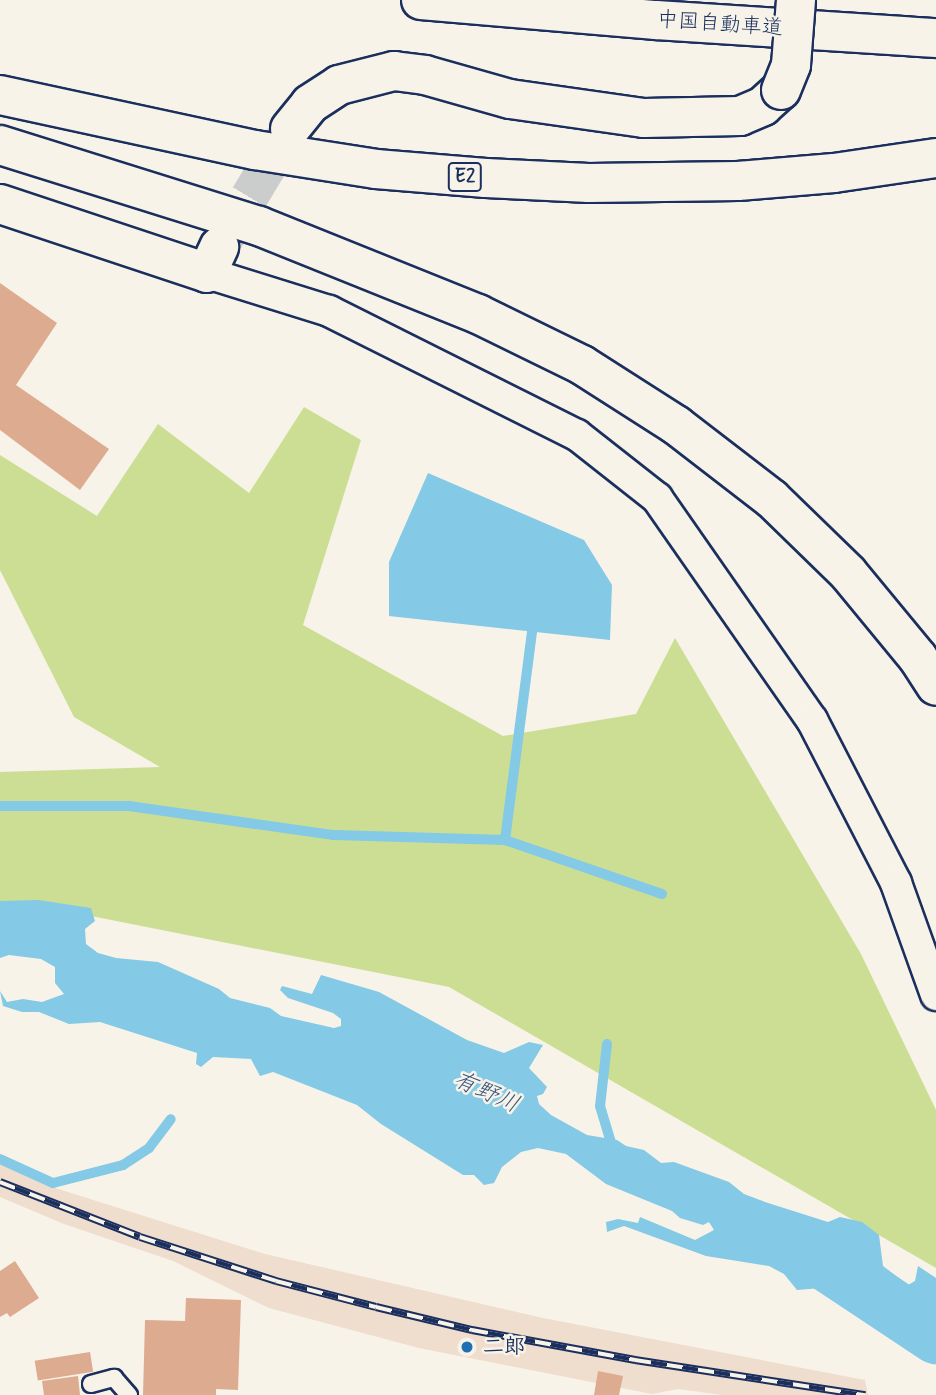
<!DOCTYPE html>
<html>
<head>
<meta charset="utf-8">
<style>
  body { margin:0 }
  #map { position:relative; width:936px; height:1395px; overflow:hidden; background:#f7f3e8; font-family:Mynerve,"Klee One",sans-serif }
  div>[style] { position:absolute }
  [style*='--x'] { left:calc(var(--x)*1px); top:calc(var(--y)*1px); width:calc(var(--w)*1px); rotate:calc(var(--a)*1deg) }
  .built>* { inset:0; background:#efddcd }
  .green>* { inset:0; background:#ccde93 }
  .water>* { inset:0; background:#84c9e5 }
  .stream>* { height:10px; margin:-5px; padding:0 5px; transform-origin:5px; border-radius:5px; background:#84c9e5 }
  .river>* { height:56px; margin:-28px; padding:0 28px; transform-origin:28px; border-radius:28px; background:#84c9e5 }
  .building>* { inset:0; background:#ddab8f; transform-origin:0 0 }
  .secondary-tunnel>* { height:38px; margin-top:-19px; transform-origin:0; background:repeating-linear-gradient(90deg,#cbcccc 0 38px,transparent 0 57px) }
  .roads { filter:drop-shadow(2px 0 #1b2f5e) drop-shadow(-2px 0 #1b2f5e) drop-shadow(0 2px #1b2f5e) drop-shadow(0 -2px #1b2f5e) }
  .lane>* { height:16px; margin:-8px; padding:0 8px; transform-origin:8px; border-radius:8px; background:#f7f3e8 }
  .street>* { height:30px; margin:-15px; padding:0 15px; transform-origin:15px; border-radius:15px; background:#f7f3e8 }
  .secondary>* { height:38px; margin:-19px; padding:0 19px; transform-origin:19px; border-radius:19px; background:#f7f3e8 }
  .highway>* { height:38px; margin:-19px; padding:0 19px; transform-origin:19px; border-radius:19px; background:#f7f3e8 }
  .rail>* { height:8px; margin-top:-4px; transform-origin:0; background:repeating-linear-gradient(90deg,#f7f3e8 0 16px,#1b2f5e 0 32px); box-sizing:border-box; border-block:2px solid #1b2f5e }
  .bridges { filter:drop-shadow(2px 0 #1b2f5e) drop-shadow(-2px 0 #1b2f5e) drop-shadow(0 2px #1b2f5e) drop-shadow(0 -2px #1b2f5e) }
  .secondary-bridge>* { height:38px; margin:-19px; padding:0 19px; transform-origin:19px; border-radius:19px; background:#f7f3e8 }
  .dots>* { width:19px; height:19px; translate:-50% -50%; box-sizing:border-box; border:4px solid #f7f3e8; border-radius:50% }
  span { translate:-50% -50%; white-space:nowrap; text-align:center; line-height:1.15; -webkit-text-stroke:5px #f7f3e8; paint-order:stroke }
  .shield-label span { padding:2px 5px; background:#f7f3e8; border:2px solid; border-radius:5px; -webkit-text-stroke-width:0 }
  .shield-label { font-size:19px; color:#1b2f5e; font-weight:700 }
  .street-label { font-size:21px; color:#1b2f5e }
  .poi-label { font-size:21px; color:#1b2f5e; font-weight:700 }
  .left { translate:0 -50%; text-align:left }
  .water-label { font-size:23px; color:#355680; font-style:italic }
</style>
</head>
<body>
<div id="map">
  <div class="built">
    <div style="clip-path:polygon(0 1164px,52px 1187px,265px 1254px,543px 1318px,865px 1380px,868px 1395px,723px 1395px,678px 1389px,652px 1394px,419px 1348px,269px 1308px,173px 1261px,64px 1224px,0 1197px)"></div>
  </div>
  <div class="green">
    <div style="clip-path:polygon(304px 407px,361px 440px,303px 625px,503px 736px,636px 714px,675px 638px,861px 954px,936px 1110px,936px 1268px,449px 987px,71px 912px,0 907px,0 772px,160px 767px,74px 717px,0 570px,0 455px,97px 516px,158px 424px,249px 493px)"></div>
  </div>
  <div class="water">
    <div style="clip-path:polygon(428px 473px,584px 540px,612px 585px,610px 640px,389px 616px,389px 562px)"></div>
    <div style="clip-path:polygon(38px 900px,91px 908px,95px 921px,85px 929px,86px 944px,98px 953px,116px 958px,158px 962px,219px 989px,230px 998px,270px 1008px,281px 1016px,334px 1028px,341px 1026px,341px 1019px,333px 1013px,288px 998px,280px 990px,282px 986px,312px 994px,321px 975px,379px 992px,467px 1040px,504px 1053px,529px 1042px,543px 1045px,529px 1068px,547px 1087px,543px 1094px,537px 1096px,539px 1104px,551px 1115px,587px 1135px,617px 1140px,626px 1146px,644px 1150px,661px 1163px,674px 1162px,729px 1182px,744px 1194px,765px 1202px,828px 1222px,840px 1217px,862px 1222px,879px 1235px,883px 1266px,908px 1285px,915px 1281px,918px 1266px,936px 1278px,936px 1339px,897px 1312px,868px 1298px,870px 1288px,859px 1281px,832px 1274px,827px 1285px,821px 1288px,797px 1290px,784px 1274px,769px 1266px,706px 1256px,624px 1226px,607px 1232px,606px 1222px,618px 1219px,638px 1223px,640px 1217px,695px 1240px,714px 1230px,709px 1222px,703px 1225px,680px 1218px,672px 1211px,606px 1184px,566px 1154px,538px 1148px,521px 1152px,502px 1167px,494px 1183px,484px 1185px,474px 1175px,463px 1175px,381px 1124px,357px 1105px,273px 1072px,260px 1076px,251px 1059px,213px 1057px,201px 1067px,196px 1064px,197px 1053px,100px 1022px,69px 1024px,39px 1012px,22px 1012px,3px 1006px,0 991px,7px 1002px,23px 999px,42px 1002px,64px 994px,55px 983px,55px 967px,41px 959px,9px 955px,0 958px,0 901px)"></div>
  </div>
  <div class="stream">
    <div style="--x:532;--y:632;--w:210;--a:97.4"></div>
    <div style="--x:505;--y:840;--w:166;--a:19"></div>
    <div style="--x:0;--y:806;--w:129;--a:0"></div>
    <div style="--x:129;--y:806;--w:207;--a:8.1"></div>
    <div style="--x:334;--y:835;--w:171;--a:1.7"></div>
    <div style="--x:607;--y:1044;--w:62;--a:96.4"></div>
    <div style="--x:600;--y:1106;--w:45;--a:73.2"></div>
    <div style="--x:0;--y:1159;--w:58;--a:24.4"></div>
    <div style="--x:53;--y:1183;--w:72;--a:-14.4"></div>
    <div style="--x:123;--y:1165;--w:31;--a:-33"></div>
    <div style="--x:149;--y:1148;--w:36;--a:-53"></div>
  </div>
  <div class="river">
    <div style="--x:784;--y:1241;--w:44;--a:27.1"></div>
    <div style="--x:823;--y:1261;--w:136;--a:33.6"></div>
  </div>
  <div class="building">
    <div style="clip-path:polygon(0 283px,57px 323px,16px 385px,109px 449px,80px 490px,0 430px)"></div>
    <div style="clip-path:polygon(15px 1261px,39px 1298px,10px 1317px,7px 1313px,0 1317px,0 1271px)"></div>
    <div style="clip-path:polygon(186px 1298px,241px 1300px,238px 1390px,216px 1389px,216px 1395px,143px 1395px,145px 1320px,185px 1321px)"></div>
    <div style="left:90px;top:1352px;width:20px;height:56px;rotate:81deg"></div>
    <div style="clip-path:polygon(598px 1371px,623px 1376px,619px 1395px,594px 1395px)"></div>
    <div style="clip-path:polygon(78px 1376px,80px 1395px,44px 1395px,42px 1381px)"></div>
  </div>
  <div class="secondary-tunnel">
    <div style="--x:220;--y:246;--w:136;--a:-59.1"></div>
  </div>
  <div class="roads">
    <div class="lane">
      <div style="--x:91;--y:1384;--w:24;--a:-15"></div>
      <div style="--x:114;--y:1378;--w:23;--a:49"></div>
    </div>
    <div class="street">
      <div style="--x:207;--y:273;--w:128;--a:17.3"></div>
      <div style="--x:329;--y:311;--w:277;--a:26.6"></div>
      <div style="--x:577;--y:435;--w:102;--a:38.2"></div>
      <div style="--x:657;--y:498;--w:271;--a:55.1"></div>
      <div style="--x:812;--y:720;--w:183;--a:62.7"></div>
      <div style="--x:896;--y:883;--w:119;--a:70.3"></div>
    </div>
    <div class="secondary">
      <div style="--x:290;--y:129;--w:32;--a:-51"></div>
      <div style="--x:310;--y:104;--w:35;--a:-33"></div>
      <div style="--x:339;--y:85;--w:57;--a:-14.3"></div>
      <div style="--x:394;--y:71;--w:31;--a:7"></div>
      <div style="--x:425;--y:75;--w:88;--a:15.8"></div>
      <div style="--x:510;--y:99;--w:135;--a:8.1"></div>
      <div style="--x:644;--y:118;--w:96;--a:-1.2"></div>
      <div style="--x:740;--y:116;--w:25;--a:-23"></div>
      <div style="--x:763;--y:106;--w:24;--a:-42"></div>
      <div style="--x:0;--y:204;--w:218;--a:18.4"></div>
      <div style="--x:207;--y:273;--w:29;--a:-65"></div>
    </div>
    <div class="highway">
      <div style="--x:421;--y:0;--w:236;--a:4.9"></div>
      <div style="--x:656;--y:20;--w:281;--a:3.7"></div>
      <div style="--x:0;--y:95;--w:261;--a:12.2"></div>
      <div style="--x:255;--y:150;--w:122;--a:8.9"></div>
      <div style="--x:376;--y:169;--w:110;--a:4.7"></div>
      <div style="--x:486;--y:178;--w:103;--a:2.8"></div>
      <div style="--x:589;--y:183;--w:149;--a:-0.8"></div>
      <div style="--x:738;--y:181;--w:96;--a:-4.8"></div>
      <div style="--x:834;--y:173;--w:103;--a:-8.4"></div>
      <div style="--x:0;--y:145;--w:271;--a:17.4"></div>
      <div style="--x:259;--y:226;--w:236;--a:21.9"></div>
      <div style="--x:478;--y:314;--w:116;--a:26.1"></div>
      <div style="--x:582;--y:365;--w:112;--a:32.6"></div>
      <div style="--x:676;--y:425;--w:121;--a:37.6"></div>
      <div style="--x:772;--y:499;--w:106;--a:44.2"></div>
      <div style="--x:848;--y:573;--w:110;--a:50.5"></div>
      <div style="--x:918;--y:658;--w:33;--a:57"></div>
    </div>
  </div>
  <div class="rail">
    <div style="--x:0;--y:1182;--w:150;--a:21.4"></div>
    <div style="--x:140;--y:1237;--w:143;--a:17.9"></div>
    <div style="--x:276;--y:1281;--w:103;--a:14.6"></div>
    <div style="--x:376;--y:1307;--w:99;--a:13.5"></div>
    <div style="--x:472;--y:1330;--w:166;--a:10.4"></div>
    <div style="--x:635;--y:1360;--w:233;--a:8.7"></div>
  </div>
  <div class="bridges">
    <div class="secondary-bridge">
      <div style="--x:781;--y:90;--w:27;--a:-68"></div>
      <div style="--x:791;--y:65;--w:65;--a:-85.6"></div>
    </div>
  </div>
  <div class="dots">
    <div style="left:467px;top:1347px;background:#1f6fb2"></div>
  </div>
  <div class="shield-label">
    <span style="left:465px;top:177px">E2</span>
  </div>
  <div class="street-label">
    <span style="left:720px;top:24px;rotate:4deg">中国自動車道</span>
  </div>
  <div class="poi-label">
    <span class="left" style="left:483px;top:1347px">二郎</span>
  </div>
  <div class="water-label">
    <span style="left:486px;top:1093px;rotate:24deg">有野川</span>
  </div>
</div>
</body>
</html>
